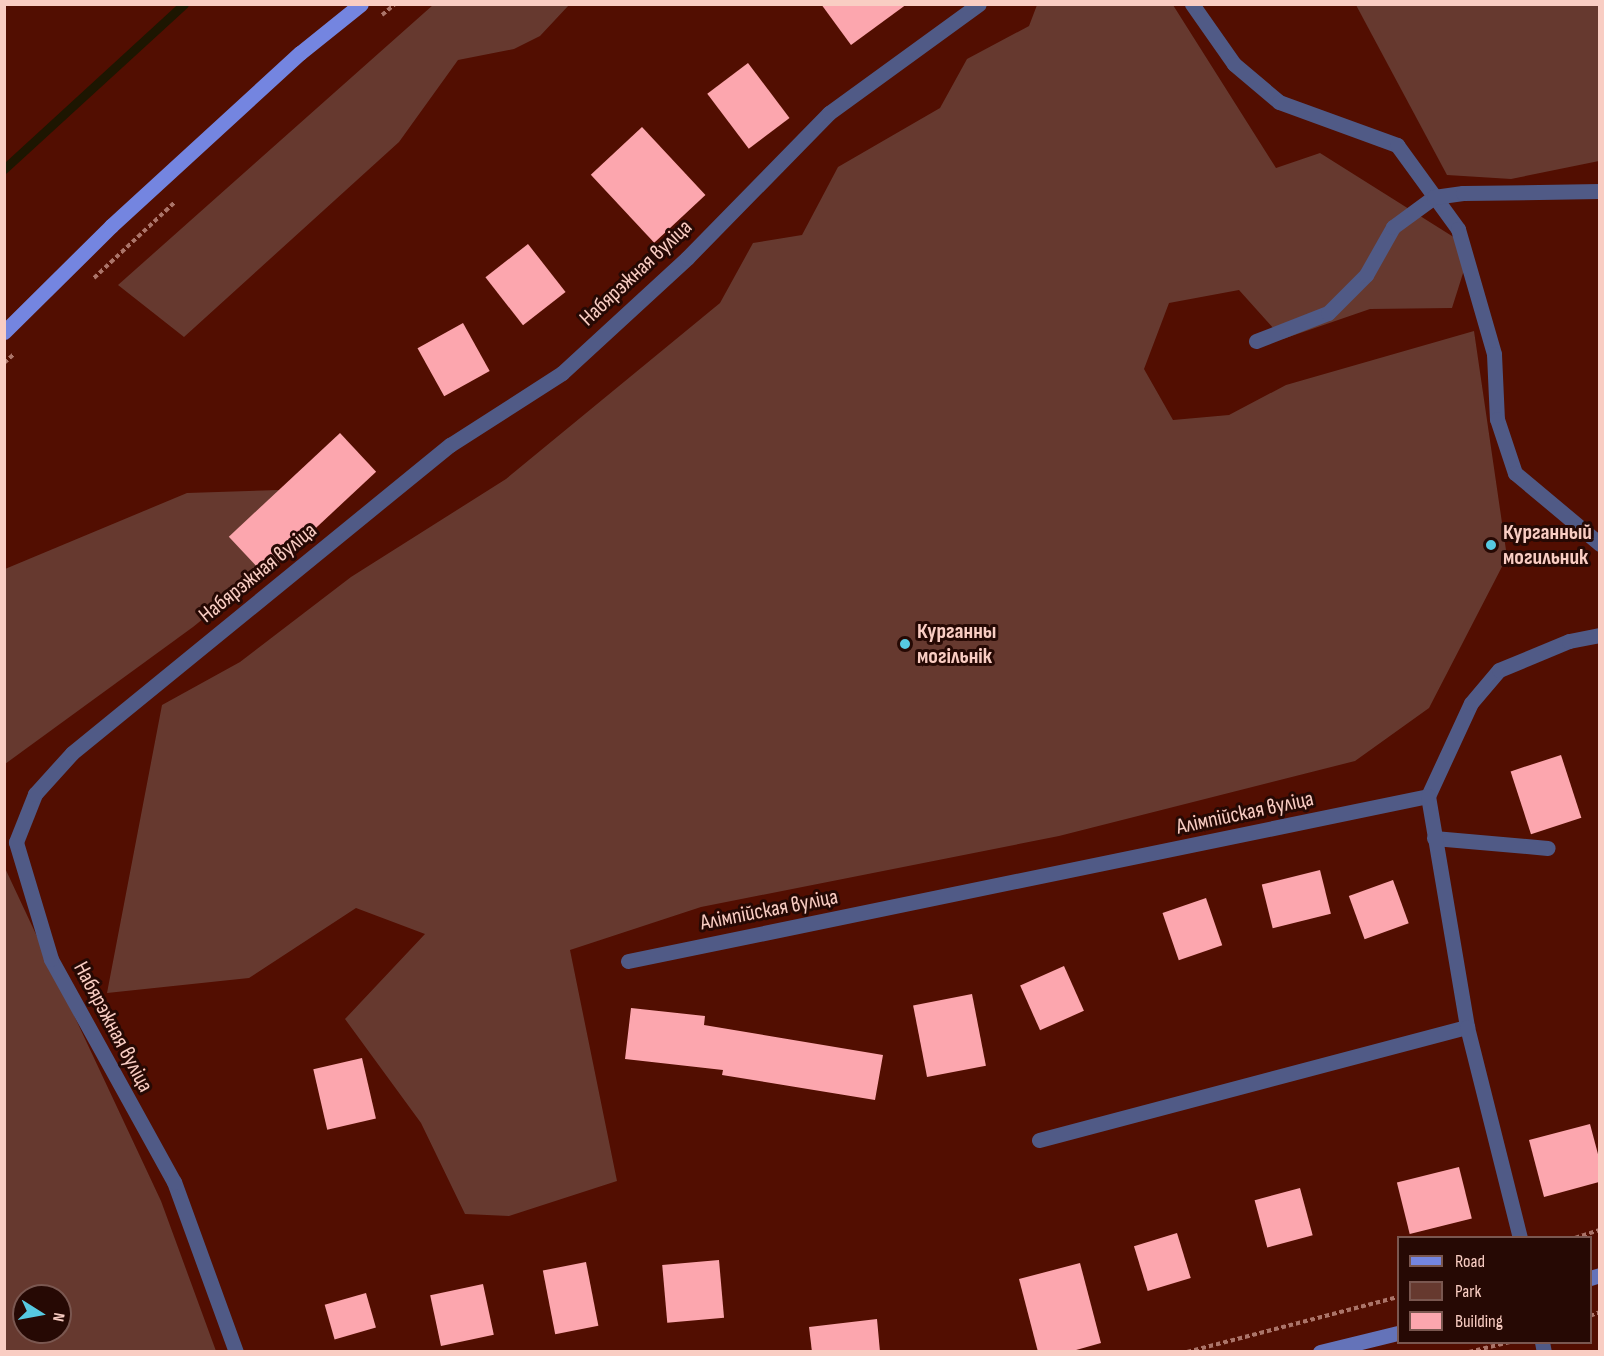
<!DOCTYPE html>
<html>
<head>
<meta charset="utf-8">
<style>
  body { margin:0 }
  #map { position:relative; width:1604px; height:1356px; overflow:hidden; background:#520e01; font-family:"Sofia Sans Condensed",sans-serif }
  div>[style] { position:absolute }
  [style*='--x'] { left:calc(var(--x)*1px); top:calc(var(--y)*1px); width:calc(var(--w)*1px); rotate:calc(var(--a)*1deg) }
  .green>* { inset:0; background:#66392f }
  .stream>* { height:9px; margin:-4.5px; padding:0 4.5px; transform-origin:4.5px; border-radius:4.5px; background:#1d1601 }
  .building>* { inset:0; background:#fca6ae; transform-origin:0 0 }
  .path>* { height:4px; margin-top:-2px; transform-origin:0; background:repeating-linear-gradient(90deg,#ab7469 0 4.5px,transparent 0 7.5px) }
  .lane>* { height:15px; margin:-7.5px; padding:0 7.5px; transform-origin:7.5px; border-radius:7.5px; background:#505a86 }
  .street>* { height:15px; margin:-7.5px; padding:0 7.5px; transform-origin:7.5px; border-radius:7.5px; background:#505a86 }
  .secondary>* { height:15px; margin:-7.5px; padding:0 7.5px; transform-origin:7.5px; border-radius:7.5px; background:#6473b9 }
  .primary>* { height:15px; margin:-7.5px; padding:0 7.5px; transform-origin:7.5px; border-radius:7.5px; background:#7485e0 }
  .dots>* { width:16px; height:16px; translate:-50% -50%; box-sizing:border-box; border:3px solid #260904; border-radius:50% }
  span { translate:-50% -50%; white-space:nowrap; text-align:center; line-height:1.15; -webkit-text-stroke:6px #260904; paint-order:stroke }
  .street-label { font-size:22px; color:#f9cdc3 }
  .poi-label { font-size:22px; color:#f9cdc3; font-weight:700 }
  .left { translate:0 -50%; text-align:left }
  .frame { position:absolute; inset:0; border:6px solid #f9cdc3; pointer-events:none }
  .legend { position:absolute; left:1397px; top:1236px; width:195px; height:108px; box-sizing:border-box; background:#260904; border:2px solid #7a5750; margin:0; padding:8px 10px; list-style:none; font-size:18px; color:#f9cdc3 }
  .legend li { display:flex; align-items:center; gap:12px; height:30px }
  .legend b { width:30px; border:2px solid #7a5750 }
  .north { position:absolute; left:12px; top:1284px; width:60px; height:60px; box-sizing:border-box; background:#260904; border:2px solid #7a5750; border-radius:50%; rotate:101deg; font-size:16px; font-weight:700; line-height:24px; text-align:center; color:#f9cdc3 }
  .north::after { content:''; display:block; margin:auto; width:21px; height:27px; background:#56c9e1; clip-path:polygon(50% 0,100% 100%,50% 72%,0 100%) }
</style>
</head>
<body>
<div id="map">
  <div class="green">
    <div style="clip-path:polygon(433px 5px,569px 5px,540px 36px,514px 49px,458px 60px,399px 142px,184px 337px,118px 285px)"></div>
    <div style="clip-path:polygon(1037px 5px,1173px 5px,1276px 168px,1320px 153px,1471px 248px,1452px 308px,1370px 309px,1283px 339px,1239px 290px,1169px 303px,1144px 369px,1173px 420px,1229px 415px,1286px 385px,1474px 331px,1507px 557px,1429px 708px,1355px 761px,1059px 836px,701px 907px,570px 950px,617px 1181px,509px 1216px,465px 1214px,421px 1123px,345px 1019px,425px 934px,356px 908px,249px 978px,107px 993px,162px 705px,240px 662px,351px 577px,506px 479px,720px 303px,753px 243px,802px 235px,838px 167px,940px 108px,967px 59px,1029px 26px)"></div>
    <div style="clip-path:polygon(1356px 5px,1599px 5px,1599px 161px,1511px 179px,1447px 175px)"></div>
    <div style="clip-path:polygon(279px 490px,312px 508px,317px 527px,193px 627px,5px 764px,5px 569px,187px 493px)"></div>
    <div style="clip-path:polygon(evenodd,4px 866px,161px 1201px,216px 1351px,5px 1351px,4px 866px,24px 1296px,60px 1296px,60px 1332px,24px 1332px,24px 1296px)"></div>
  </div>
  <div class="stream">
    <div style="--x:4;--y:169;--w:244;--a:-42.5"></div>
  </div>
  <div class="building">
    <div style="clip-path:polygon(821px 4px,907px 4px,851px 45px)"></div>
    <div style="left:748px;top:63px;width:69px;height:51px;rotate:53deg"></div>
    <div style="left:642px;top:127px;width:93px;height:70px;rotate:47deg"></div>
    <div style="left:528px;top:244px;width:61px;height:54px;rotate:52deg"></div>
    <div style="left:463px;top:323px;width:55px;height:52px;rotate:61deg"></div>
    <div style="left:340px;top:433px;width:53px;height:152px;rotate:47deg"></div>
    <div style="left:1561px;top:755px;width:66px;height:53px;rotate:72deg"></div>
    <div style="left:1320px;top:870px;width:45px;height:60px;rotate:76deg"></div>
    <div style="left:1393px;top:880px;width:46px;height:47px;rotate:70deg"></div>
    <div style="left:1206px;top:898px;width:50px;height:46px;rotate:71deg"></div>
    <div style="left:1064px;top:966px;width:49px;height:48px;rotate:66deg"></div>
    <div style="left:972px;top:994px;width:73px;height:60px;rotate:79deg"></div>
    <div style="clip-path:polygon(631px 1008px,705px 1016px,704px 1025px,883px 1055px,875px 1100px,722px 1075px,723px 1070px,625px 1059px)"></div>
    <div style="left:362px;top:1058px;width:62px;height:50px;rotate:77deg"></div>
    <div style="clip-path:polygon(1590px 1124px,1599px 1158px,1599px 1182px,1544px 1197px,1529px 1140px)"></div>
    <div style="left:1459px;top:1167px;width:53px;height:64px;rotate:76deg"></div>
    <div style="left:1300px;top:1188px;width:49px;height:47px;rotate:75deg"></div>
    <div style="left:1177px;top:1233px;width:47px;height:45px;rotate:73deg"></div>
    <div style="left:719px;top:1260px;width:58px;height:57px;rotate:85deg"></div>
    <div style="left:586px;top:1262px;width:65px;height:44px;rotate:79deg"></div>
    <div style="clip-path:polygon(1080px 1263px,1101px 1343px,1069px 1352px,1038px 1352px,1019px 1279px)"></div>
    <div style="left:483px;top:1284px;width:52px;height:54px;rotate:78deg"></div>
    <div style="left:366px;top:1293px;width:36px;height:43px;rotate:74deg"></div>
    <div style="clip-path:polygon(877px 1319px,880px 1352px,812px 1352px,809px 1327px)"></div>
  </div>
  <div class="path">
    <div style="--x:382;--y:15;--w:17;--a:-40"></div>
    <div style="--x:94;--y:278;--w:110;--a:-43.2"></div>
    <div style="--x:4;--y:363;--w:15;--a:-42"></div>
    <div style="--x:1575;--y:1238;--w:26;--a:-18"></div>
    <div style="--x:1590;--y:1316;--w:11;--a:-22"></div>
    <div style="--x:1187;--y:1352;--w:218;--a:-14.6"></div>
    <div style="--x:1469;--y:1352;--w:42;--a:-13.7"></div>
  </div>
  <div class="lane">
    <div style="--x:1192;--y:4;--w:73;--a:55"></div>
    <div style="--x:1234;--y:64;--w:59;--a:40.2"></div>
    <div style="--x:1279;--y:102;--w:126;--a:20"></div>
    <div style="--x:1397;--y:145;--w:104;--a:54"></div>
    <div style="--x:1458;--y:229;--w:130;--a:73.9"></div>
    <div style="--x:1494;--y:354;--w:65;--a:87.4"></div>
    <div style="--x:1497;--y:419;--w:57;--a:71.6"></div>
    <div style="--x:1515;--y:473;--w:111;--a:39.9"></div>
    <div style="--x:1256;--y:341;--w:77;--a:-21.3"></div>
    <div style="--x:1328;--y:313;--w:54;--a:-45"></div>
    <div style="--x:1366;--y:275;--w:55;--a:-60.6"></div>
    <div style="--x:1393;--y:227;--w:51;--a:-36.2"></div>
    <div style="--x:1434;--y:197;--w:29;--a:-8"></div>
    <div style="--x:1428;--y:796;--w:102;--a:-65.2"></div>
    <div style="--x:1471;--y:703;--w:43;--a:-49.7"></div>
    <div style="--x:1499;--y:670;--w:76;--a:-22.5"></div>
    <div style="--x:1569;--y:641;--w:32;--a:-11"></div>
    <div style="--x:1434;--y:838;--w:114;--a:5"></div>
    <div style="--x:1039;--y:1140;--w:443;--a:-14.8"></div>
  </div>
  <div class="street">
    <div style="--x:1463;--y:193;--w:137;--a:-0.8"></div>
    <div style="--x:628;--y:961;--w:817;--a:-11.65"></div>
    <div style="--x:1428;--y:796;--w:234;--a:80.4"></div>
    <div style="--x:1467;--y:1027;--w:218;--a:75.9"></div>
    <div style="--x:1542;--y:1342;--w:10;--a:79"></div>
    <div style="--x:236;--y:1352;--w:181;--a:-110"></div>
    <div style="--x:174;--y:1182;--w:255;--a:-118.9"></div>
    <div style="--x:51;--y:959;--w:122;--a:-106.7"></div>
    <div style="--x:16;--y:842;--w:52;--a:-68.4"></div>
    <div style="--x:35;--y:794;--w:55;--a:-47.9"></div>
    <div style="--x:72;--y:753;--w:488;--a:-39.2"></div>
    <div style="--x:450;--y:445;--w:133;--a:-32.7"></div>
    <div style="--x:562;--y:373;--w:170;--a:-42.6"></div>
    <div style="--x:687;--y:258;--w:203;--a:-45.6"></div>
    <div style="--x:829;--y:113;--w:185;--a:-36"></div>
  </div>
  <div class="secondary">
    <div style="--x:1590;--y:1278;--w:10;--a:-17"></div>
    <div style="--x:1320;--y:1352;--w:80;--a:-13.7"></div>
  </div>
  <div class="primary">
    <div style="--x:4;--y:332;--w:151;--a:-44.7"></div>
    <div style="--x:111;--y:226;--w:256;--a:-42.5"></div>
    <div style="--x:300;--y:53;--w:78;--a:-38.8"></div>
  </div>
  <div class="dots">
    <div style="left:1491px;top:545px;background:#56c9e1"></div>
    <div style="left:905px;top:644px;background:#56c9e1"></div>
  </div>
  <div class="street-label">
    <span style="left:636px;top:273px;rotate:-43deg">Набярэжная вуліца</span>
    <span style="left:258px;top:573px;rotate:-39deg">Набярэжная вуліца</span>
    <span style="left:1245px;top:813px;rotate:-12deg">Алімпійская вуліца</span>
    <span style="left:769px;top:910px;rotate:-11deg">Алімпійская вуліца</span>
    <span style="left:113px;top:1027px;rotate:62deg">Набярэжная вуліца</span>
  </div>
  <div class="poi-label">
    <span class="left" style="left:1503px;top:545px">Курганный<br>могильник</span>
    <span class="left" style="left:917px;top:644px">Курганны<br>могільнік</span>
  </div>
  <div class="frame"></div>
  <ul class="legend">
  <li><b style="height:8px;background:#7485e0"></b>Road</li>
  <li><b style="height:16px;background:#66392f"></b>Park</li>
  <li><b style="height:16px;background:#fca6ae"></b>Building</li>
  </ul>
  <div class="north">N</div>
</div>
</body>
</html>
